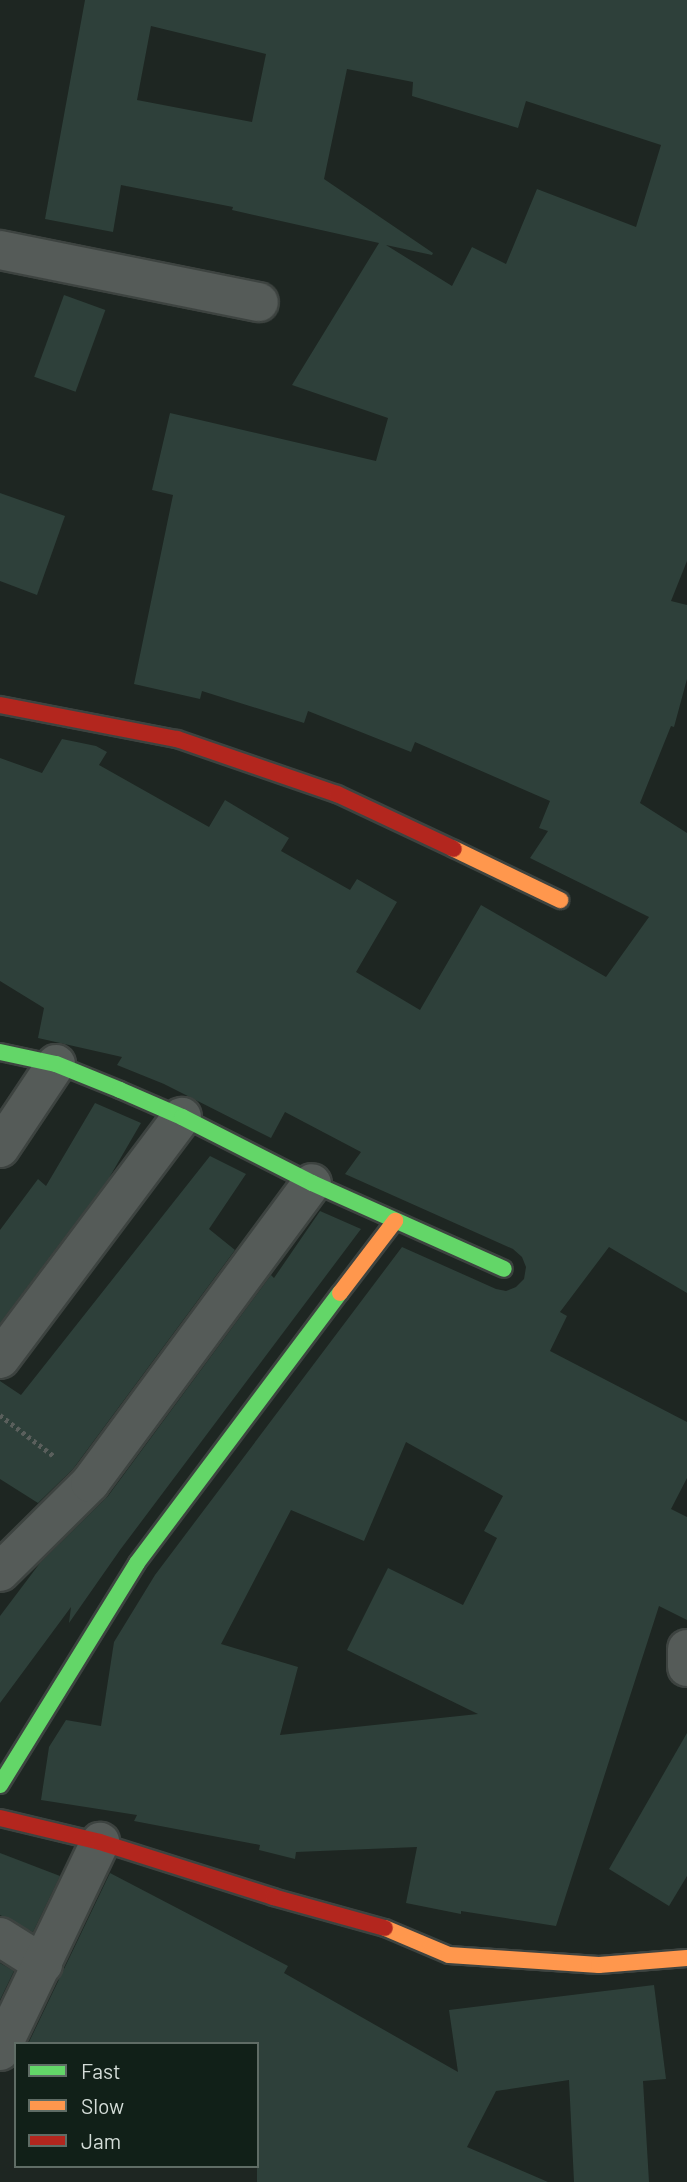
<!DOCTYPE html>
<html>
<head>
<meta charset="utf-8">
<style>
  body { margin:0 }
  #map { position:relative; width:687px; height:2182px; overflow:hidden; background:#1e2622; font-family:Barlow,sans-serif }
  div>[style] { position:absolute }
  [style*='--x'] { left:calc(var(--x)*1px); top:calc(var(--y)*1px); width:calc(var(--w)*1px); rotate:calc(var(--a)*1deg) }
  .building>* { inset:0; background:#2e403a; transform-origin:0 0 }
  .path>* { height:4.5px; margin-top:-2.25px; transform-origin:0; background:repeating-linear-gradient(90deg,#5a5f5c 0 3.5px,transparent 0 7px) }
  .roads { filter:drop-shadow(2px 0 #3d4340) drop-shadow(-2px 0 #3d4340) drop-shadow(0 2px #3d4340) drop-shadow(0 -2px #3d4340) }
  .street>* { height:38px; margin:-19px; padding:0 19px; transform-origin:19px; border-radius:19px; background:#555b58 }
  .fast>* { height:16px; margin:-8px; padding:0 8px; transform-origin:8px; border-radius:8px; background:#63d668 }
  .slow>* { height:16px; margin:-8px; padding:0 8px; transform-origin:8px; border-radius:8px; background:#ff974d }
  .jam>* { height:16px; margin:-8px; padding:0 8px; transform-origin:8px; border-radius:8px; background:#b3261e }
  span { translate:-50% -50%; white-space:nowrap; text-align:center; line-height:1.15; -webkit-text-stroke:7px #112018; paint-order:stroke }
  .legend { position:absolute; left:14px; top:2042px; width:245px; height:126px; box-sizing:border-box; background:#112018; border:2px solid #5f6c65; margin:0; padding:9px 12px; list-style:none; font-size:21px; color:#d4ddd8 }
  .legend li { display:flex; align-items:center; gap:14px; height:35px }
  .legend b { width:35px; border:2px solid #5f6c65 }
</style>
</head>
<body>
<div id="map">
  <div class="building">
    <div style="clip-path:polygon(evenodd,85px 0,687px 0,687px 561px,671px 601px,687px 605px,687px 679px,674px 727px,671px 726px,640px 803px,687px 833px,687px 1293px,609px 1247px,560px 1312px,567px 1316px,550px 1351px,687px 1422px,687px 1478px,671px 1509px,687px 1517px,687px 1620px,659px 1606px,556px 1926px,461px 1911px,461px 1914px,406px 1903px,417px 1847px,296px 1852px,295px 1859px,259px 1850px,260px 1845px,134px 1821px,137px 1815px,41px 1800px,49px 1747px,66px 1720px,101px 1726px,114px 1642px,155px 1575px,402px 1247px,496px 1289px,506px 1291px,516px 1287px,524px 1279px,526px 1267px,522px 1257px,513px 1249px,345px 1174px,361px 1152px,285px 1112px,271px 1138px,164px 1084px,117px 1065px,122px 1057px,38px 1038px,44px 1008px,0 981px,0 758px,42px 773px,62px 739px,96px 746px,107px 752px,99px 765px,209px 827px,225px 800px,289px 838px,281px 851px,350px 890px,357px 879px,397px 902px,356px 972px,420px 1010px,481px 905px,606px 977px,649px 917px,530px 858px,548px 831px,539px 828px,550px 801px,415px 742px,411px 752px,308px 711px,304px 723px,202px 691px,200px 699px,134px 684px,173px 495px,152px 490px,170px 413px,376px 461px,388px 418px,292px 385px,379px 243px,232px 210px,233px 207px,121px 185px,113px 232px,45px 219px,85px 0,151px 26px,266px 54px,252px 122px,137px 100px,151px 26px,85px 0,347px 69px,413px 82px,412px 96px,518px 128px,526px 101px,661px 145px,636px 227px,537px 189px,506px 264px,472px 247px,452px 286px,386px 245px,432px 255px,433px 253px,324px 179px,347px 69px,85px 0,406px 1442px,503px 1496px,484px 1531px,497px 1538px,463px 1605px,388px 1568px,347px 1650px,478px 1714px,280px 1735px,298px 1667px,221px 1644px,291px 1510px,364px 1541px,406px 1442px)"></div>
    <div style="left:64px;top:295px;width:44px;height:87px;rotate:20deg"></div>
    <div style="clip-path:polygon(0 493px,65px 516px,37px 595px,0 581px)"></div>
    <div style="clip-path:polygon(95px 1103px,141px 1123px,109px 1178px,0 1323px,0 1230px,38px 1179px,46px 1186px)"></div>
    <div style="clip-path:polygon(210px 1156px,246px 1174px,209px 1229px,235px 1250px,73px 1469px,38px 1503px,0 1479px,0 1381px,21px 1395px)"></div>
    <div style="clip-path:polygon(320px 1211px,361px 1229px,120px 1550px,69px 1623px,71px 1607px,0 1703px,0 1616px,40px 1563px,108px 1496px,271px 1275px,274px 1278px)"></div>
    <div style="clip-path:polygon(687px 1733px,687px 1876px,669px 1906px,609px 1869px)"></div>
    <div style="clip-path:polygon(0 1853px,60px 1876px,33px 1932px,0 1915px)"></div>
    <div style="clip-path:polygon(110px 1873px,288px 1966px,284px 1973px,458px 2072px,449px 2010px,654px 1985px,666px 2079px,643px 2081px,649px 2182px,574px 2182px,569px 2080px,496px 2091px,467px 2147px,548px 2182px,257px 2182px,257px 2044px,28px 2044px)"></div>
    <div style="clip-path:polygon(0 1963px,14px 1971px,0 2000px)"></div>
  </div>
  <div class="path">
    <div style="--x:0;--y:1415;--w:69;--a:37.4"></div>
  </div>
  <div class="roads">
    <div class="street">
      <div style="--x:0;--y:250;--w:264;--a:11.4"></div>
      <div style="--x:0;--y:1148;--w:101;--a:-56.3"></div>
      <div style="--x:0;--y:1359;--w:303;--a:-53.1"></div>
      <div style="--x:0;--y:1572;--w:127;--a:-44.7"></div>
      <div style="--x:90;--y:1483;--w:373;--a:-53.5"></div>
      <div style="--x:687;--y:1649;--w:18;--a:90"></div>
      <div style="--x:0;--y:1937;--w:51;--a:32.1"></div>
      <div style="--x:0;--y:2051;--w:232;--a:-64.4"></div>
    </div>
    <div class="fast">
      <div style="--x:0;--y:1052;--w:57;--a:12.1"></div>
      <div style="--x:56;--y:1064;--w:69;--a:22.1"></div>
      <div style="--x:120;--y:1090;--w:68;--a:23.5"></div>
      <div style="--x:182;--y:1117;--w:146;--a:26.9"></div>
      <div style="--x:312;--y:1183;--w:210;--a:24.1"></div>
      <div style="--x:0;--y:1785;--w:261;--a:-58.3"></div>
      <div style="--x:137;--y:1563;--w:338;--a:-53.1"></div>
    </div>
    <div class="slow">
      <div style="--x:454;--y:849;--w:118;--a:25.7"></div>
      <div style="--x:340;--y:1293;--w:91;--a:-52.6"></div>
      <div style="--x:385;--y:1928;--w:69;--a:22.9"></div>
      <div style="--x:449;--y:1955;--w:150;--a:3.8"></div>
      <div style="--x:599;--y:1965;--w:88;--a:-4.5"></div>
    </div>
    <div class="jam">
      <div style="--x:0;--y:705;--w:180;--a:10.9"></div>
      <div style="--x:177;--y:739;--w:169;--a:19"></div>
      <div style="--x:337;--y:794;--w:129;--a:25.2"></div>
      <div style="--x:0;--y:1818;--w:103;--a:13.5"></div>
      <div style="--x:100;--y:1842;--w:182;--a:17.6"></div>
      <div style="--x:273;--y:1897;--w:116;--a:15.5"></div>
    </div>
  </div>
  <ul class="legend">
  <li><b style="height:9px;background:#63d668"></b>Fast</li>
  <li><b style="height:9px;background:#ff974d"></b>Slow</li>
  <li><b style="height:9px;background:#b3261e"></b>Jam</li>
  </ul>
</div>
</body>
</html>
